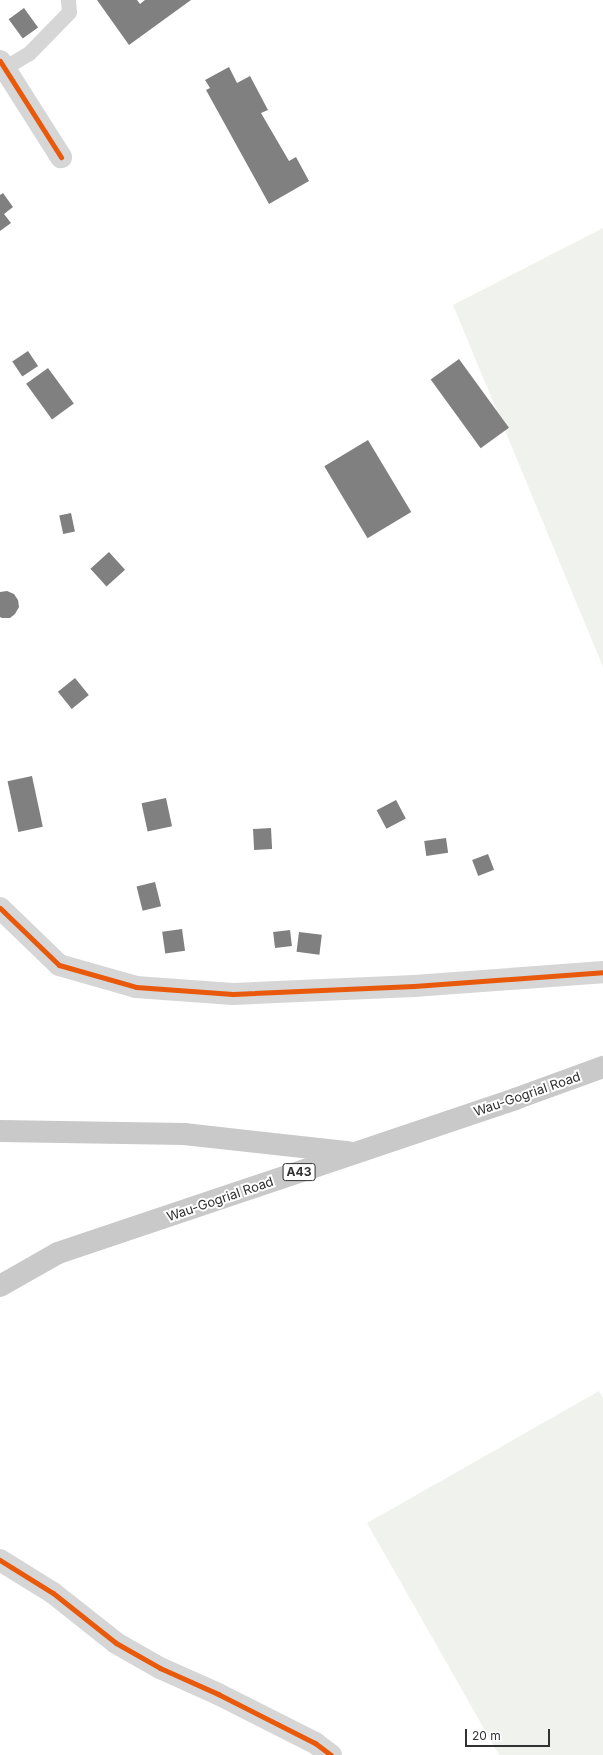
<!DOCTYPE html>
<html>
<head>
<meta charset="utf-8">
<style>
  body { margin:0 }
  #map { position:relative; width:603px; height:1755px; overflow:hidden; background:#fff; font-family:Inter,sans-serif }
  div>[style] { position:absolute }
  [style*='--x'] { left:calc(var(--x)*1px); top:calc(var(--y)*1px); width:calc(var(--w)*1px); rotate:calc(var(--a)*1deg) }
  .green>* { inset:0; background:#f0f3ed }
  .building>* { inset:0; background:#808080; transform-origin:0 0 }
  .service>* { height:15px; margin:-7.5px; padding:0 7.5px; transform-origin:7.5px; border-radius:7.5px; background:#d6d6d6 }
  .minor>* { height:22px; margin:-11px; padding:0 11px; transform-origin:11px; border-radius:11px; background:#d6d6d6 }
  .primary>* { height:22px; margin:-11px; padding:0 11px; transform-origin:11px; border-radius:11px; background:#c9c9c9 }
  .cycleway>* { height:5px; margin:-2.5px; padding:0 2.5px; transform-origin:2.5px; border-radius:2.5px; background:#e8590c }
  span { translate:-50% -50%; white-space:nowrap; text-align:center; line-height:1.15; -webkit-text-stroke:4px #fff; paint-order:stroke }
  .shield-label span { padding:1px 3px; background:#fff; border:1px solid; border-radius:3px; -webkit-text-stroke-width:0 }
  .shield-label { font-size:12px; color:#323232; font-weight:700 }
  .street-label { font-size:13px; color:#323232 }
  .scale { position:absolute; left:465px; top:1729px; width:85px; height:18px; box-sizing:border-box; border:2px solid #323232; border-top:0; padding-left:5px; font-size:12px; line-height:14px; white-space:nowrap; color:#323232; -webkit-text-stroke:3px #fff; paint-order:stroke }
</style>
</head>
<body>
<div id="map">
  <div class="green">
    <div style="clip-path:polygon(603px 228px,603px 667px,453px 305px)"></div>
    <div style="clip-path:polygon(599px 1391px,603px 1398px,603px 1755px,499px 1755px,367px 1523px)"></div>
  </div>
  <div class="building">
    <div style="clip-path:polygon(97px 0,137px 0,140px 4px,145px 0,191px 0,129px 45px)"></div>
    <div style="left:24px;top:8px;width:24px;height:19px;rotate:54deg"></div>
    <div style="clip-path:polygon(229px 67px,237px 83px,250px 76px,268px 110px,261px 113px,289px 161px,296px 157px,309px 181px,269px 204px,206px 90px,210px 88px,205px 80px)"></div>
    <div style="clip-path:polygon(3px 193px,13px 207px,4px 214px,11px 223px,0 231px,0 195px)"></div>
    <div style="left:28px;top:351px;width:18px;height:19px;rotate:56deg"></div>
    <div style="left:459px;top:359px;width:85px;height:35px;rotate:54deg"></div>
    <div style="left:48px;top:368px;width:44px;height:27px;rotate:54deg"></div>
    <div style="left:368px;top:440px;width:84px;height:51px;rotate:59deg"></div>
    <div style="left:71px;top:513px;width:19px;height:12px;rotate:78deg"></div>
    <div style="left:109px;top:552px;width:24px;height:25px;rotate:48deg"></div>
    <div style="clip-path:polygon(7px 591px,14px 594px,18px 600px,19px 607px,15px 614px,10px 618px,2px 618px,0 617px,0 592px)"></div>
    <div style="left:75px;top:678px;width:22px;height:22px;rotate:51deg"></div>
    <div style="left:32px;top:776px;width:52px;height:25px;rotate:78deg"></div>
    <div style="left:166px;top:798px;width:29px;height:25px;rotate:78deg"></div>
    <div style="left:396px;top:800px;width:21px;height:22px;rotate:62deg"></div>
    <div style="left:271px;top:828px;width:21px;height:18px;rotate:87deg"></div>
    <div style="left:446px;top:838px;width:15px;height:22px;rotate:82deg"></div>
    <div style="left:488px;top:854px;width:17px;height:17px;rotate:69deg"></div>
    <div style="left:155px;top:882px;width:25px;height:19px;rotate:76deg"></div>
    <div style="left:182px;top:929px;width:22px;height:20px;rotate:82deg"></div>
    <div style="left:290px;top:930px;width:16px;height:17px;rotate:83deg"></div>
    <div style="left:299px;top:932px;width:23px;height:20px;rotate:7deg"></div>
  </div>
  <div class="service">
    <div style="--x:4;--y:68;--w:29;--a:-31"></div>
    <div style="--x:29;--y:53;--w:57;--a:-45.7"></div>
    <div style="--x:69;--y:12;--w:12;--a:-95"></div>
  </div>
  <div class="minor">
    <div style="--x:0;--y:61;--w:114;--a:57.6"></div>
    <div style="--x:0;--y:908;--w:82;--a:44"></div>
    <div style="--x:59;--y:965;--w:80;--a:15.9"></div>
    <div style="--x:136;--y:987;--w:97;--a:4.1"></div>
    <div style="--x:233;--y:994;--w:181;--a:-2.5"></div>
    <div style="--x:414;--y:986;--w:190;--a:-4.2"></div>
    <div style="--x:0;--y:1560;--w:62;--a:31.9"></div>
    <div style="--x:53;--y:1593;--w:80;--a:38.4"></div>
    <div style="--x:116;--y:1643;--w:51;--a:29.6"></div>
    <div style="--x:160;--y:1668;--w:64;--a:24.1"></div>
    <div style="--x:218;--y:1694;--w:109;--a:26.8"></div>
    <div style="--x:315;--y:1743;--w:20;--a:37"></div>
  </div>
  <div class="primary">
    <div style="--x:0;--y:1131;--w:184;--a:0.9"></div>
    <div style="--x:184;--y:1134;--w:165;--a:6.3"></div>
    <div style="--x:0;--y:1286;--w:67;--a:-29.6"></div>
    <div style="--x:58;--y:1253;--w:482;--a:-18.6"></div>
    <div style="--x:515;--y:1099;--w:94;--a:-20"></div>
  </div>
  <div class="cycleway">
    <div style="--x:0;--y:61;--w:114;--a:57.6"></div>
    <div style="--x:0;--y:908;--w:82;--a:44"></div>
    <div style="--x:59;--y:965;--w:80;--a:15.9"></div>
    <div style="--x:136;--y:987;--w:97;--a:4.1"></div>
    <div style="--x:233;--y:994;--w:181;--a:-2.5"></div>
    <div style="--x:414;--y:986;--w:190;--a:-4.2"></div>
    <div style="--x:0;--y:1560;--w:62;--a:31.9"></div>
    <div style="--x:53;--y:1593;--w:80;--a:38.4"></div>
    <div style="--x:116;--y:1643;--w:51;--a:29.6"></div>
    <div style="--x:160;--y:1668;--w:64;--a:24.1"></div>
    <div style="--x:218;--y:1694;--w:109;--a:26.8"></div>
    <div style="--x:315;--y:1743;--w:20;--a:37"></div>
  </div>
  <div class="shield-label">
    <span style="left:299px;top:1172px">A43</span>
  </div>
  <div class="street-label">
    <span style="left:527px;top:1094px;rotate:-19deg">Wau-Gogrial Road</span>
    <span style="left:220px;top:1199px;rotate:-19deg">Wau-Gogrial Road</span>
  </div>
  <div class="scale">20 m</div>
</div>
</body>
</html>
